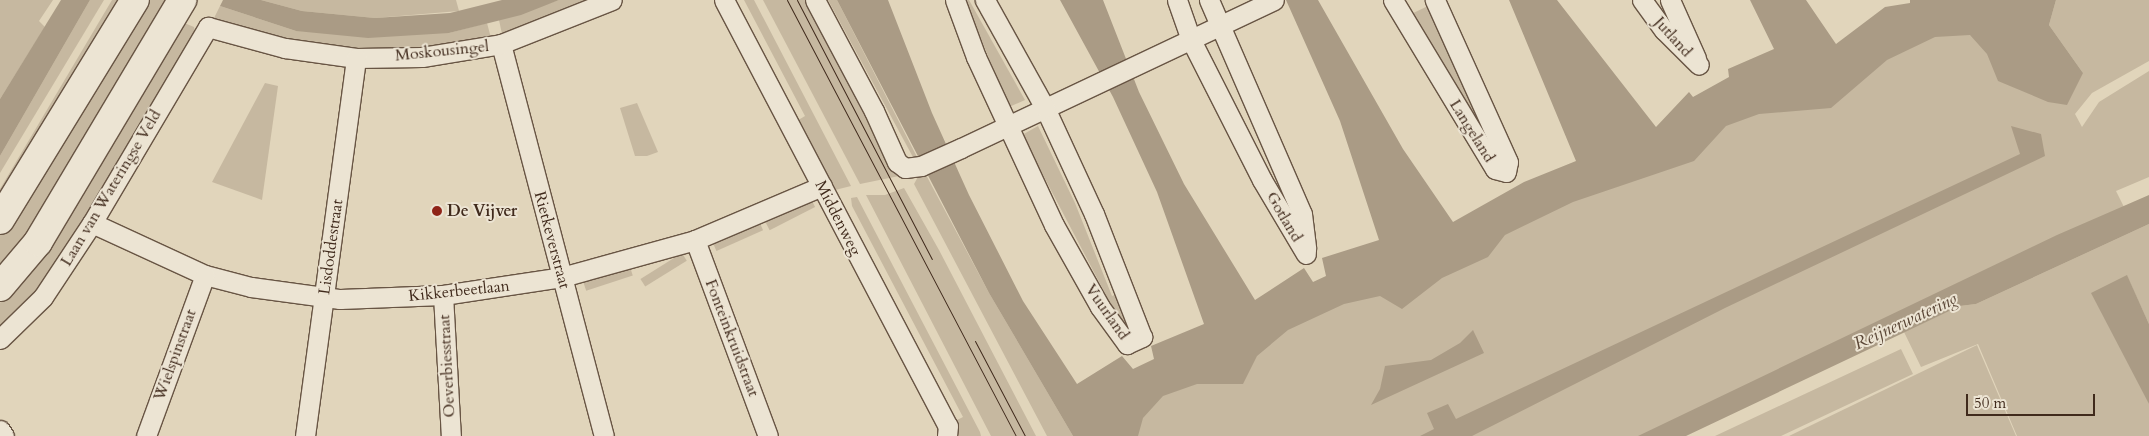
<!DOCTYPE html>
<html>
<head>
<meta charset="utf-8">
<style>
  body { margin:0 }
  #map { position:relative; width:2149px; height:436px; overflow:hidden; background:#e1d5bb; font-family:Cardo,serif }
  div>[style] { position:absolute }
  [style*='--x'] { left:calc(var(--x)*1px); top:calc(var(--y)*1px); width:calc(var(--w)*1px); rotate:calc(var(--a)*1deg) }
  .green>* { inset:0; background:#c6b8a0; transform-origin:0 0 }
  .water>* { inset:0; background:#aa9b85 }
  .roads { filter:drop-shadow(1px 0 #685544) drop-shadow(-1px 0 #685544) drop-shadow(0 1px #685544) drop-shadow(0 -1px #685544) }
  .street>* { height:19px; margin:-9.5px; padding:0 9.5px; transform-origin:9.5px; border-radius:9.5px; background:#ece4d3 }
  .secondary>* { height:28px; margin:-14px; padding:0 14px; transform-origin:14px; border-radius:14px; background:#ece4d3 }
  .tram>* { height:1px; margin:-0.5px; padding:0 0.5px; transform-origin:0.5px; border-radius:0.5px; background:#402a1c }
  .dots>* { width:14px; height:14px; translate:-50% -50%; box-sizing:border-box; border:2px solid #ece4d3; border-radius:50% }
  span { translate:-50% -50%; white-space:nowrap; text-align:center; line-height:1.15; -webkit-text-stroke:4px #ece4d3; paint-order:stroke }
  .street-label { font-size:16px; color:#402a1c }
  .poi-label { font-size:16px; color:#402a1c; font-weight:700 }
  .left { translate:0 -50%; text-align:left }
  .water-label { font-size:18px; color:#5a4636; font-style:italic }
  .scale { position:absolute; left:1966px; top:394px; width:129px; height:22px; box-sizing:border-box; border:2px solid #402a1c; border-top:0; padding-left:6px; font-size:15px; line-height:18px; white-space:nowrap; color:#402a1c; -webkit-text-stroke:4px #ece4d3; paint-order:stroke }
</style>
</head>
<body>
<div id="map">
  <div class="green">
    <div style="clip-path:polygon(0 0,53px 0,39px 21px,45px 27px,0 99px)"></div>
    <div style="clip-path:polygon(90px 0,104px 0,0 173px,0 156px)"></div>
    <div style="clip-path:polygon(112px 0,126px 0,0 209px,0 189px)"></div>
    <div style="clip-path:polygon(142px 0,177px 0,60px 193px,0 275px,0 230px)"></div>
    <div style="clip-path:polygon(261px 0,456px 0,459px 11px,375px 18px,302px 11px)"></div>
    <div style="clip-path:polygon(559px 0,603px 0,502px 34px,499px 20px)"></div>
    <div style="clip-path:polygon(744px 0,754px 0,851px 186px,831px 191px,795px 122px,805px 116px)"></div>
    <div style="clip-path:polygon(763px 0,807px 0,899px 176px,860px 184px)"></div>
    <div style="clip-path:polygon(828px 0,837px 0,917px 157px,914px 159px)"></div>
    <div style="clip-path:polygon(965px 0,969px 0,1025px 100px,1009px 107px)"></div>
    <div style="clip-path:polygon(1965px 0,2083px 73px,2049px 25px,2056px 0,2149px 0,2149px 61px,2092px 93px,2075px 114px,2082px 127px,2099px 102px,2149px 71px,2149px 177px,2116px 191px,2125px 209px,1650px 436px,1082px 436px,1100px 416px)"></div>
    <div style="clip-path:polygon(220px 6px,296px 31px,449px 33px,487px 23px,491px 38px,410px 49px,325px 47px,277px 39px,213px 20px)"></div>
    <div style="clip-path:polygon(1428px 6px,1500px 163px,1407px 16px)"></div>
    <div style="clip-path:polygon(177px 20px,194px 27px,195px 33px,52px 272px,27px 304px,0 329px,0 303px)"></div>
    <div style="clip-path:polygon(265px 83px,278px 86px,262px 200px,212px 182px)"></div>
    <div style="clip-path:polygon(637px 103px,658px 152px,647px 156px,635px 156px,620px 108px)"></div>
    <div style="clip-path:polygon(1038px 126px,1075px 203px,1112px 296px,1118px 294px,1129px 334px,1104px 299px,1106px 295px,1022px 135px)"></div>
    <div style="clip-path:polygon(925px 173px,989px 293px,1073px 436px,1047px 436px,914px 184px,919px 175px)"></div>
    <div style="clip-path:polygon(904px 188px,939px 250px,1036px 436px,991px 436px,866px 195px,885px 195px)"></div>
    <div style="clip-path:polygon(857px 197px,980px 432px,981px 436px,956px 436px,953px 422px,963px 417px,852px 206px,851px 198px)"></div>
    <div style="left:811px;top:199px;width:9px;height:51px;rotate:63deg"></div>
    <div style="left:759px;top:221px;width:10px;height:51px;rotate:66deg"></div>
    <div style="clip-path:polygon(2149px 224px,2149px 324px,2127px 276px,2149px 404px,2149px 436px,2017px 436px,1978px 344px,1921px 367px,1904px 332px,1960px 306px,1976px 304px)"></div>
    <div style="left:682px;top:253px;width:9px;height:49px;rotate:58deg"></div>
    <div style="left:630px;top:267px;width:9px;height:49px;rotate:72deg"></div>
    <div style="clip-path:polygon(1977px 345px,2016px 436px,1789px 436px)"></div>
    <div style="clip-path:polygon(1901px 349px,1913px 374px,1864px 397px,1781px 436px,1715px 436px)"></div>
  </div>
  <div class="water">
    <div style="clip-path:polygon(61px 0,90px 0,0 156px,0 99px)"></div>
    <div style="clip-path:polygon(223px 0,261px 0,302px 11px,375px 18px,450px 13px,502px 0,559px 0,521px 15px,449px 33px,368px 38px,296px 31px,220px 6px)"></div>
    <div style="clip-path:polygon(837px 0,888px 0,932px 113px,969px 195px,1023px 301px,1077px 384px,1122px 356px,1133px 369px,1154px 359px,1151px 346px,1204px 324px,1157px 192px,1113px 97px,1060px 0,1103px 0,1139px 92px,1184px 184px,1255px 300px,1304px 268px,1313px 282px,1326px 276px,1322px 258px,1379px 240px,1340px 121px,1286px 0,1318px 0,1403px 149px,1453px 222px,1524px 182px,1576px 161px,1509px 0,1557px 0,1656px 127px,1689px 92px,1693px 97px,1729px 77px,1728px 69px,1774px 49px,1750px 0,1806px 0,1836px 44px,1885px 7px,1910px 3px,1910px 0,2056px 0,2049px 25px,2083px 73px,2067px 105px,2048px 102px,1998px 81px,1987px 54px,1970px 35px,1935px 37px,1887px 60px,1831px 108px,1759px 114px,1726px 126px,1694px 161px,1573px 202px,1505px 235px,1488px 257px,1442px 278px,1402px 309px,1380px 296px,1344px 304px,1288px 330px,1257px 356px,1243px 384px,1197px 384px,1163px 396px,1143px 418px,1138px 436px,1073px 436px,989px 293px)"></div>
    <div style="clip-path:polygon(2011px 126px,2041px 134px,2045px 156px,1725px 308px,1472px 436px,1420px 436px,1434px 429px,1427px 413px,1448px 404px,1456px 419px,2020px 154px)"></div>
    <div style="clip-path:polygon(2149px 195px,2149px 224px,1976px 304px,1960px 306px,1686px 436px,1638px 436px,2057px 235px)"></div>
    <div style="clip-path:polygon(2127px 275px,2149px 324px,2149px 404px,2091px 293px)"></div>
    <div style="clip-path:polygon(1473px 330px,1484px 353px,1371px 405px,1380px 389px,1385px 366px,1431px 360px,1460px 343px)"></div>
  </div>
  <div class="roads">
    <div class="street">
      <div style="--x:724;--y:0;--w:481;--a:62.3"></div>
      <div style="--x:948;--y:426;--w:10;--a:96"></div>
      <div style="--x:815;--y:0;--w:126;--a:62"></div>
      <div style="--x:874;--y:111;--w:56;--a:65.7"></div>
      <div style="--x:897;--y:162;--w:10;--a:37"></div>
      <div style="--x:905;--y:168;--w:16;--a:-7"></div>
      <div style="--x:921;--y:166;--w:44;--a:-24.2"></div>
      <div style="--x:961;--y:148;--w:346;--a:-25.3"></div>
      <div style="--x:955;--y:0;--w:61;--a:69.8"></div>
      <div style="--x:976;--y:57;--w:185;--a:65.1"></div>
      <div style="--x:1054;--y:225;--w:94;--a:60.7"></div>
      <div style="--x:1100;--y:307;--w:46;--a:53.9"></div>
      <div style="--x:1127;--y:344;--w:17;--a:-25"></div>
      <div style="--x:1142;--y:337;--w:132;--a:-111.3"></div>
      <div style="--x:1094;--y:214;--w:117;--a:-114.8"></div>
      <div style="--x:1045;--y:108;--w:124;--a:-119.1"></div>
      <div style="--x:1177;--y:0;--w:42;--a:70.7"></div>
      <div style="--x:1191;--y:40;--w:157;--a:63.1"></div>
      <div style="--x:1262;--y:180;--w:86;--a:59.3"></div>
      <div style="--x:1209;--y:0;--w:233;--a:66.5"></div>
      <div style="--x:1302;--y:214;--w:35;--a:83"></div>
      <div style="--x:1393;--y:0;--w:197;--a:58.9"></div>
      <div style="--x:1495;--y:169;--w:11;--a:15"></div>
      <div style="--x:1506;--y:172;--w:10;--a:-79"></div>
      <div style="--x:1508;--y:162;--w:178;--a:-114.3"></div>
      <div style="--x:1642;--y:0;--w:37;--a:54"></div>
      <div style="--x:1664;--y:30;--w:49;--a:45"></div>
      <div style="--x:1670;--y:0;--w:64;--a:65.9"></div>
      <div style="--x:501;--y:44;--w:405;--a:75.3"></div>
      <div style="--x:92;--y:223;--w:124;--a:24.7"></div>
      <div style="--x:205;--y:275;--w:48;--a:14.6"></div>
      <div style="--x:251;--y:287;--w:90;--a:7.7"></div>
      <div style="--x:340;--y:299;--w:103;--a:-2.2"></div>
      <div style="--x:443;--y:295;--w:120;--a:-8.6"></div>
      <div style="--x:562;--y:277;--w:138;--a:-15.5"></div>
      <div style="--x:695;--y:240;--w:138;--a:-23"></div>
      <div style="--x:695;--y:240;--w:209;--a:69.6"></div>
      <div style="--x:443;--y:295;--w:141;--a:86.8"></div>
      <div style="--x:0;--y:339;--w:60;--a:-44.3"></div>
      <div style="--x:43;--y:297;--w:89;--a:-56.5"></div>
      <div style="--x:92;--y:223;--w:228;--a:-59.4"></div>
      <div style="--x:208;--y:27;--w:80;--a:15.3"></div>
      <div style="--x:285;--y:48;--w:72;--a:8"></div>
      <div style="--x:356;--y:58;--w:66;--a:-0.9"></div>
      <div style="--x:422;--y:57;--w:80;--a:-9.3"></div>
      <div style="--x:501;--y:44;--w:119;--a:-21.6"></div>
      <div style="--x:0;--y:430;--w:7;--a:56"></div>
      <div style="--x:146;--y:436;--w:171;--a:-69.9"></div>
      <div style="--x:305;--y:436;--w:381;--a:-82.3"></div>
    </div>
    <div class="secondary">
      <div style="--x:0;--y:220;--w:258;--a:-58.5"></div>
      <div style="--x:0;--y:287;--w:59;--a:-49.8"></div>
      <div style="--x:38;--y:242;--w:282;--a:-59.2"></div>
    </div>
  </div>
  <div class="tram">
    <div style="--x:787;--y:0;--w:492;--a:62.3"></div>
    <div style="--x:797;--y:0;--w:292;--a:62.5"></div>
    <div style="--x:975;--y:341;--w:107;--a:62.2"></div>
  </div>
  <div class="dots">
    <div style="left:437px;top:211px;background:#8f2418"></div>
  </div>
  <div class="street-label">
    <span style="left:1673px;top:37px;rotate:48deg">Jutland</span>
    <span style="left:442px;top:51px;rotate:-6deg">Moskousingel</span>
    <span style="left:1472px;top:131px;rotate:58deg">Langeland</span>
    <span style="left:111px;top:188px;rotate:-59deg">Laan van Wateringse Veld</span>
    <span style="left:1284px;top:217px;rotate:59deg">Gotland</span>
    <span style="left:838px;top:218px;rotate:63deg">Middenweg</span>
    <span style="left:552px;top:240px;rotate:75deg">Rietkeverstraat</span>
    <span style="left:331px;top:247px;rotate:-82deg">Lisdoddestraat</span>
    <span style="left:459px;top:291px;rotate:-6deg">Kikkerbeetlaan</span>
    <span style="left:1107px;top:312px;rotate:55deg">Vuurland</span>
    <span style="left:732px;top:338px;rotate:69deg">Fonteinkruidstraat</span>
    <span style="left:175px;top:355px;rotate:-70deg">Wielspinstraat</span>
    <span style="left:447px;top:366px;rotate:-93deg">Oeverbiesstraat</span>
  </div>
  <div class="poi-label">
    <span class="left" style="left:447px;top:211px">De Vijver</span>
  </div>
  <div class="water-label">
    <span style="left:1906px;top:322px;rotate:-25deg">Reijnerwatering</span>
  </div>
  <div class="scale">50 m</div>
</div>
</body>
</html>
